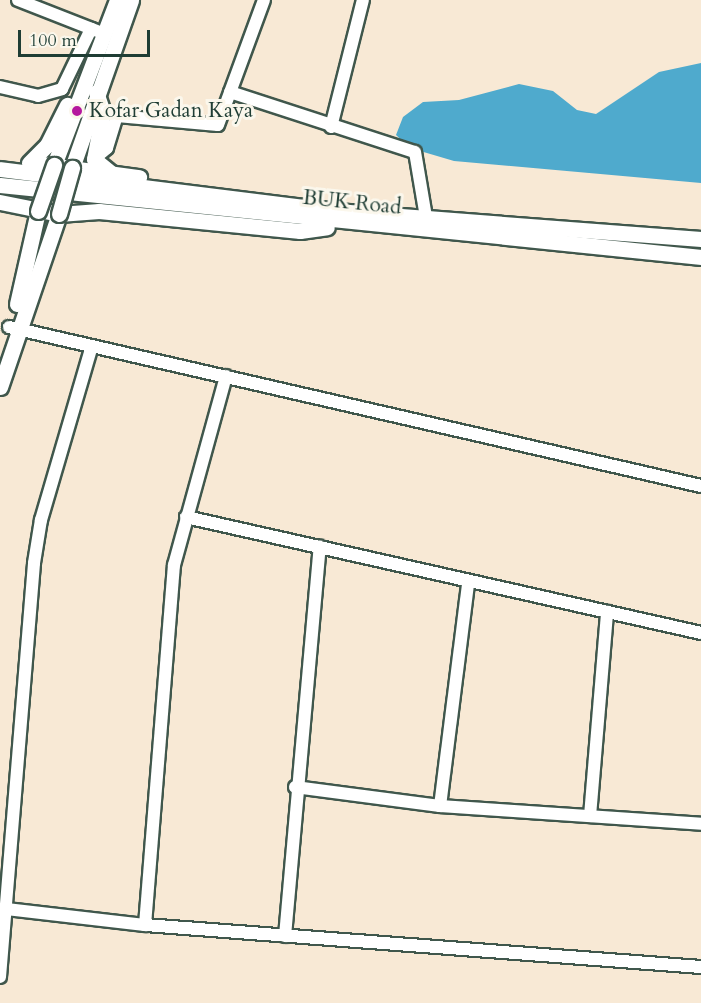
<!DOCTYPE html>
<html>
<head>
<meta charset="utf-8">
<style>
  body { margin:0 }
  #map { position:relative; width:701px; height:1003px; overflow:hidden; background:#f8e9d5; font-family:Cardo,serif }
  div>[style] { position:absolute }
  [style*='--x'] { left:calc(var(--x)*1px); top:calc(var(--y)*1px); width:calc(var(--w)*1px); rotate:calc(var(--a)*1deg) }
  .water>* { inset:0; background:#4faacd }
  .roads { filter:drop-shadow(2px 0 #40574c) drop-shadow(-2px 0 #40574c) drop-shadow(0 2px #40574c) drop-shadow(0 -2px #40574c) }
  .minor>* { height:12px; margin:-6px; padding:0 6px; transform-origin:6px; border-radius:6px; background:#fff }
  .major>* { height:15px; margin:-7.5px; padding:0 7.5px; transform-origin:7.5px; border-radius:7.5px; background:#fff }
  .bridges { filter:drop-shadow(2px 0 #40574c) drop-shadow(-2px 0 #40574c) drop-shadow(0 2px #40574c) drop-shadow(0 -2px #40574c) }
  .major-bridge>* { height:15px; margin:-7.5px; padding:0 7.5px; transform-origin:7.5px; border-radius:7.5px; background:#fff }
  .dots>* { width:16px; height:16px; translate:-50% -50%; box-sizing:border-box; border:3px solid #fbf7ec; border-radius:50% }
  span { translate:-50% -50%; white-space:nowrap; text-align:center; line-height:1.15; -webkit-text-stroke:6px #fbf7ec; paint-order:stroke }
  .poi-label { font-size:21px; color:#1f3d34 }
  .left { translate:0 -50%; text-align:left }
  .street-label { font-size:21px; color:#1f3d34 }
  .scale { position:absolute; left:18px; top:30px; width:132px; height:27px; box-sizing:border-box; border:3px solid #1f3d34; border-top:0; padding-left:8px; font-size:18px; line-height:21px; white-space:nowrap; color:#1f3d34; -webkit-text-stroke:4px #fbf7ec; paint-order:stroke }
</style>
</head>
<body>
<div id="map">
  <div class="water">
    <div style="clip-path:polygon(701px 63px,701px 183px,454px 161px,410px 148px,396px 135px,403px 117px,423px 102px,459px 100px,519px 84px,553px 91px,577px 110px,596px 114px,659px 72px)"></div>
  </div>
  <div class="roads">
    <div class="minor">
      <div style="--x:18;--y:0;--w:85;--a:21.4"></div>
      <div style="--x:0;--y:87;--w:39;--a:13"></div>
      <div style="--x:38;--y:96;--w:25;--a:-16"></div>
      <div style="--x:62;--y:89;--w:67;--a:-64.2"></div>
      <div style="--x:230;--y:92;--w:194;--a:18"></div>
      <div style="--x:415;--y:152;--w:66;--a:80.4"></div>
      <div style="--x:331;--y:127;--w:131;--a:-75.9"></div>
      <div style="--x:94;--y:159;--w:17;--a:-40"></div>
      <div style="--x:107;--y:148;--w:34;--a:-73"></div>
      <div style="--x:117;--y:116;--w:101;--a:5.1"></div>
      <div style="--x:218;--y:125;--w:133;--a:-69.8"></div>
      <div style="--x:9;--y:327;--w:710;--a:12.94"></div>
      <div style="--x:186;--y:517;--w:528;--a:12.69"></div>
      <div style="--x:295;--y:787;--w:146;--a:7.5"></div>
      <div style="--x:440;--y:806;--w:262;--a:3.9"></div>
      <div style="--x:440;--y:806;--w:225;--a:-82.8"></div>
      <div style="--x:590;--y:816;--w:205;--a:-85.2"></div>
      <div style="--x:6;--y:909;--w:140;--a:6.6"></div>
      <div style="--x:145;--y:925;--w:558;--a:4.32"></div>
      <div style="--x:145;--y:925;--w:361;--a:-85.4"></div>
      <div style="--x:174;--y:565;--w:196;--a:-74.6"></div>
      <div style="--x:285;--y:936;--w:391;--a:-84.9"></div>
      <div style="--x:0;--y:977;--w:415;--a:-85.3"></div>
      <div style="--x:34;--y:563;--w:44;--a:-80.8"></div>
      <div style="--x:41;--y:520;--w:181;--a:-73.7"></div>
    </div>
    <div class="major">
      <div style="--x:96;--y:92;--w:21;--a:71"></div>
      <div style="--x:103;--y:112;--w:48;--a:100.8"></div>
      <div style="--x:94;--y:159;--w:21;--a:39"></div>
      <div style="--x:29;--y:163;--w:25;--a:-45"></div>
      <div style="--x:47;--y:145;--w:45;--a:-63.4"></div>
      <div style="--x:41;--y:164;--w:99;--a:7.6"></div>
      <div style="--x:54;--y:165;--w:177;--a:-69.1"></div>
      <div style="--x:72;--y:168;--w:178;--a:-70.6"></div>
      <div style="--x:0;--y:169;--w:339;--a:7.1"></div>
      <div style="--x:336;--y:211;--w:366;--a:4.4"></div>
      <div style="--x:0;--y:185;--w:705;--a:5.86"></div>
      <div style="--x:0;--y:202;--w:60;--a:11.5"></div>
      <div style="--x:59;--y:214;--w:40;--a:-4.3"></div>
      <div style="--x:99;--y:211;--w:202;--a:5.7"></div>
      <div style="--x:300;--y:231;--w:27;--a:-8"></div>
      <div style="--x:17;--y:304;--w:95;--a:-77.3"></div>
      <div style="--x:0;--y:387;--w:183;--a:-71.2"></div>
    </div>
  </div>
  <div class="bridges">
    <div class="major-bridge">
      <div style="--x:38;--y:211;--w:49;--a:-70.8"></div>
      <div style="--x:59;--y:214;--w:48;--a:-74.2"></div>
    </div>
  </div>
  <div class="dots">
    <div style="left:77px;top:111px;background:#b5179e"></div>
  </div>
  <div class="poi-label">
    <span class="left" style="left:89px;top:111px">Kofar Gadan Kaya</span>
  </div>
  <div class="street-label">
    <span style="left:352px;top:203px;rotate:6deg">BUK Road</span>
  </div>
  <div class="scale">100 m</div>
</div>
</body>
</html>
